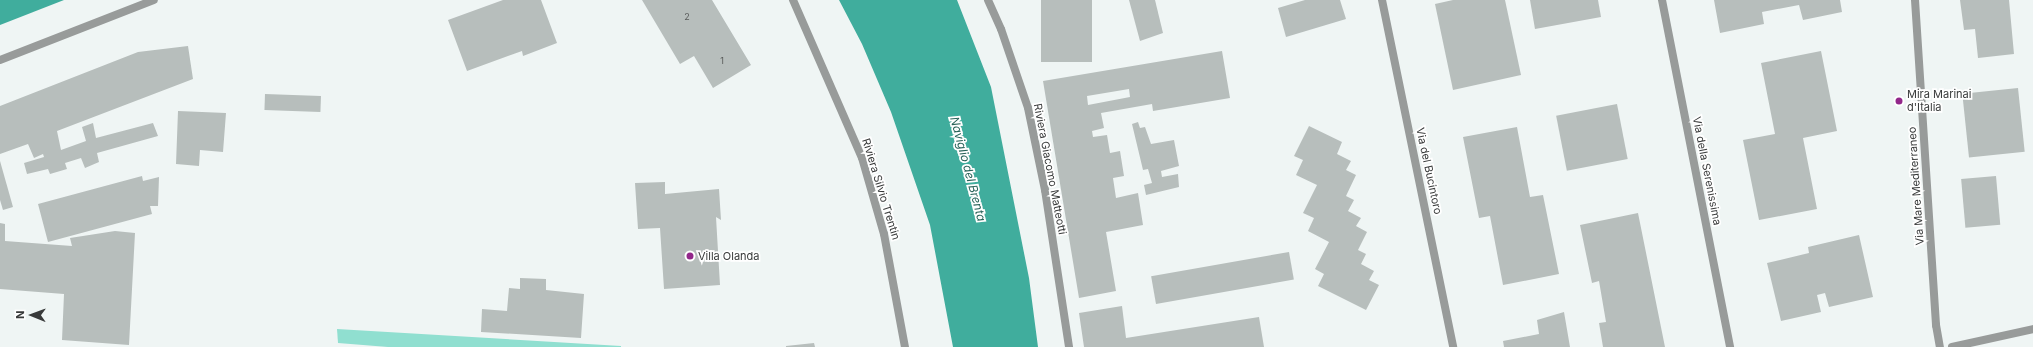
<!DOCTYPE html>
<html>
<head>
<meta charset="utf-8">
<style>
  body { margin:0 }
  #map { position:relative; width:2033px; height:347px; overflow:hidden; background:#eff5f4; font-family:Inter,sans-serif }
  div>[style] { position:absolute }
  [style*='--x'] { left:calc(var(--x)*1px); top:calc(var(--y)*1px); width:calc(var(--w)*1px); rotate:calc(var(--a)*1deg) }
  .green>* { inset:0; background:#90dfd0 }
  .water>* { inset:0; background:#40ad9d }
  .building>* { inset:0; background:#b7bebc; transform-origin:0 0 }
  .minor>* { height:8px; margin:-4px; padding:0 4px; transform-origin:4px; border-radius:4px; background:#989b9a }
  .tertiary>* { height:8px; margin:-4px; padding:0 4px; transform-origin:4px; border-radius:4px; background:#989b9a }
  .dots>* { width:11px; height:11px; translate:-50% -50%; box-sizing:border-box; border:2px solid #fff; border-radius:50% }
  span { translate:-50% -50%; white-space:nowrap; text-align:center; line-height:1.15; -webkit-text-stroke:3.5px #fff; paint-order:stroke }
  .number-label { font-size:9px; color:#585b5a }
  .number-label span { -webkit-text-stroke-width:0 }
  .poi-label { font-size:11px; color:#383a3a }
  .left { translate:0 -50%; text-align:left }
  .street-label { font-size:11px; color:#383a3a }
  .water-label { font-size:12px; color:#276258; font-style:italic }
  .north { position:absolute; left:12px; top:295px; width:40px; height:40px; -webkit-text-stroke:3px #fff; paint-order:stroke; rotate:271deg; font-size:11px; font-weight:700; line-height:16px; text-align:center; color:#383a3a }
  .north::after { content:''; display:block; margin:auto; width:14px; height:18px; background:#383a3a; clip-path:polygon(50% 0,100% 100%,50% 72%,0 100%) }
</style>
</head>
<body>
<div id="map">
  <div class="green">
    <div style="clip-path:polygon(337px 329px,621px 346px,621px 347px,388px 347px,338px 343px)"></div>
  </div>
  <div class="water">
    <div style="clip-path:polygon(0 0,64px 0,0 25px)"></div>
    <div style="clip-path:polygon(839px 0,957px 0,991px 87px,1029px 278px,1038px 347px,953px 347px,930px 225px,891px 112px,862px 44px)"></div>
  </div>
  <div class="building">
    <div style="clip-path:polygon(503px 0,541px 0,557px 43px,523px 56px,522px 51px,467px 71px,448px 20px)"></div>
    <div style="clip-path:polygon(642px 0,712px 0,751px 65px,713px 88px,694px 56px,680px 64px)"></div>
    <div style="left:1041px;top:0;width:51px;height:62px"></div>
    <div style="clip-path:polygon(1129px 0,1155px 0,1163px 33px,1140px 41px)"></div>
    <div style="clip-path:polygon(1305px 0,1340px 0,1346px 19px,1286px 37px,1278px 8px)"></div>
    <div style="clip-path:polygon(1453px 0,1505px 0,1521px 75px,1453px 90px,1435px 4px)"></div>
    <div style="clip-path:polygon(1530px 0,1598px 0,1601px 17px,1535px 29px)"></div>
    <div style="clip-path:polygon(1714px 0,1840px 0,1842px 12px,1803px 20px,1799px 5px,1762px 12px,1764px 24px,1720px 33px)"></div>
    <div style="clip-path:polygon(1960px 0,2009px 0,2014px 54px,1978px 58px,1975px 29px,1964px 30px)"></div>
    <div style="clip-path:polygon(188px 46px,193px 79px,57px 131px,61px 150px,86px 141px,82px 127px,93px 123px,96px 138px,153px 123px,158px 136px,97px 153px,99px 162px,85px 168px,81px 158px,65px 163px,67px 169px,50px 174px,48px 169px,27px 174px,24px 163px,44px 157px,43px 154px,34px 158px,28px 144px,0 154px,0 106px,138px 52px)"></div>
    <div style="clip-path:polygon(evenodd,1222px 51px,1230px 98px,1153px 111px,1152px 104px,1101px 113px,1104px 128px,1092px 131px,1093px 137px,1107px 135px,1110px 153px,1120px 151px,1124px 176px,1113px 178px,1116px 198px,1138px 193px,1143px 225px,1106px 232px,1116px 291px,1079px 298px,1043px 81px,1222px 51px,1129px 89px,1130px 97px,1088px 105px,1087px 96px,1129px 89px)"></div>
    <div style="clip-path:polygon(1821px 51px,1837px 131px,1803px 138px,1817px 209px,1759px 220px,1743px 140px,1775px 134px,1761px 63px)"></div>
    <div style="left:2018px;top:88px;width:64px;height:56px;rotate:84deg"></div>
    <div style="left:265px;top:94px;width:56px;height:16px;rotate:2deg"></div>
    <div style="left:1617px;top:104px;width:56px;height:62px;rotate:79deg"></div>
    <div style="clip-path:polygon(178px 111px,226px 113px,223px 152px,200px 150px,199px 166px,176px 164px)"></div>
    <div style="clip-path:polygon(1138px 122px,1140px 128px,1145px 127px,1151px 144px,1174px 140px,1179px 166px,1161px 171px,1162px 177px,1178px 174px,1179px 187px,1146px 195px,1144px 185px,1152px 183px,1148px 169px,1143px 170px,1132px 124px)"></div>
    <div style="clip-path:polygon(1309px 126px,1342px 142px,1337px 154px,1351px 161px,1346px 170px,1356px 175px,1346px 196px,1354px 200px,1348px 211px,1361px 218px,1356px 226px,1367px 232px,1358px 250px,1366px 254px,1361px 264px,1374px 271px,1369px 280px,1379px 285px,1366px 310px,1318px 286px,1324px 274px,1315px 269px,1329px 242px,1308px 231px,1314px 218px,1303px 213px,1317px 185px,1296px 175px,1303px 160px,1294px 156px)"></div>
    <div style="clip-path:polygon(1517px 127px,1530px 197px,1543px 195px,1559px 274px,1503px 285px,1490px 216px,1479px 218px,1463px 137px)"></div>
    <div style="clip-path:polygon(0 161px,13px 207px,3px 210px,0 200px)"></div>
    <div style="clip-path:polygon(142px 176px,143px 181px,159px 177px,158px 206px,150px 206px,152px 214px,48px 242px,38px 204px)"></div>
    <div style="left:1996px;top:176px;width:49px;height:35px;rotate:85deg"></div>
    <div style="clip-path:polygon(665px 182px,665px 194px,719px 189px,721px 220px,716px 217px,720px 285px,664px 289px,660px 228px,638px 229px,635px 183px)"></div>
    <div style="clip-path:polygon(1638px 213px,1665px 347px,1603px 347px,1599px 323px,1606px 322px,1599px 281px,1592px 283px,1580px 225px)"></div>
    <div style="clip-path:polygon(0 223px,5px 224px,5px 241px,72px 246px,70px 238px,115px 231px,135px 233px,129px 345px,62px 340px,64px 294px,0 289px)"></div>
    <div style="clip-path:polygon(1859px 235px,1873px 297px,1829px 307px,1825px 293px,1817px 295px,1821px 312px,1781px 321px,1767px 263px,1809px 253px,1808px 247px)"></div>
    <div style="left:1289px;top:252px;width:28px;height:140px;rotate:80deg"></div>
    <div style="clip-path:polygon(520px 278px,546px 279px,546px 290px,584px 294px,581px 338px,481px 332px,482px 309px,507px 311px,509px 288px,520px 289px)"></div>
    <div style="clip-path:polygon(1122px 306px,1126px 338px,1259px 317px,1264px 347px,1084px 347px,1079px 313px)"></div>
    <div style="clip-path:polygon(1564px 312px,1570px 347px,1504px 347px,1503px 341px,1539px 334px,1537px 320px)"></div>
    <div style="clip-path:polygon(814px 343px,815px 347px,786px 347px,786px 346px)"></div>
  </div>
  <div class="minor">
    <div style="--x:793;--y:0;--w:172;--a:66.4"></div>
    <div style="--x:862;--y:158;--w:79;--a:73.9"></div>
    <div style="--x:884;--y:234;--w:115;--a:79.5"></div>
    <div style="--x:1382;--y:0;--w:354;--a:78.4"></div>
    <div style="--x:1662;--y:0;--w:354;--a:78.9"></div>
    <div style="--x:1915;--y:0;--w:326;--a:86.3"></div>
    <div style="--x:1936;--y:325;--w:22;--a:80"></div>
    <div style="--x:0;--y:60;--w:165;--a:-21.3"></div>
    <div style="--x:1952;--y:347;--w:83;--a:-12.5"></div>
  </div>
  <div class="tertiary">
    <div style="--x:988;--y:0;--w:32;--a:66"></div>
    <div style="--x:1001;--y:29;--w:83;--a:71.1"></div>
    <div style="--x:1028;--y:108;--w:84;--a:78.3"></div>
    <div style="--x:1045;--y:190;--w:159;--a:81.3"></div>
  </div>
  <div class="dots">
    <div style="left:1899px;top:101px;background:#92278a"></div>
    <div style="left:690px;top:256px;background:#92278a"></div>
  </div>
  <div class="number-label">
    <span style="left:687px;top:17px">2</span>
    <span style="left:722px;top:61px">1</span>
  </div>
  <div class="poi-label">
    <span class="left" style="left:1907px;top:101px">Mira Marinai<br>d'Italia</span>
    <span class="left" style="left:698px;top:256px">Villa Olanda</span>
  </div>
  <div class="street-label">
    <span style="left:1050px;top:169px;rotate:79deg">Riviera Giacomo Matteotti</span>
    <span style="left:1429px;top:171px;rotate:78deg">Via del Bucintoro</span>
    <span style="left:1707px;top:171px;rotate:79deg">Via della Serenissima</span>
    <span style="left:1916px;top:186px;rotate:-94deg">Via Mare Mediterraneo</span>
    <span style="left:881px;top:189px;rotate:73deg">Riviera Silvio Trentin</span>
  </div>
  <div class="water-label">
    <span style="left:968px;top:169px;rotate:75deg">Naviglio del Brenta</span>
  </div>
  <div class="north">N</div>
</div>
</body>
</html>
